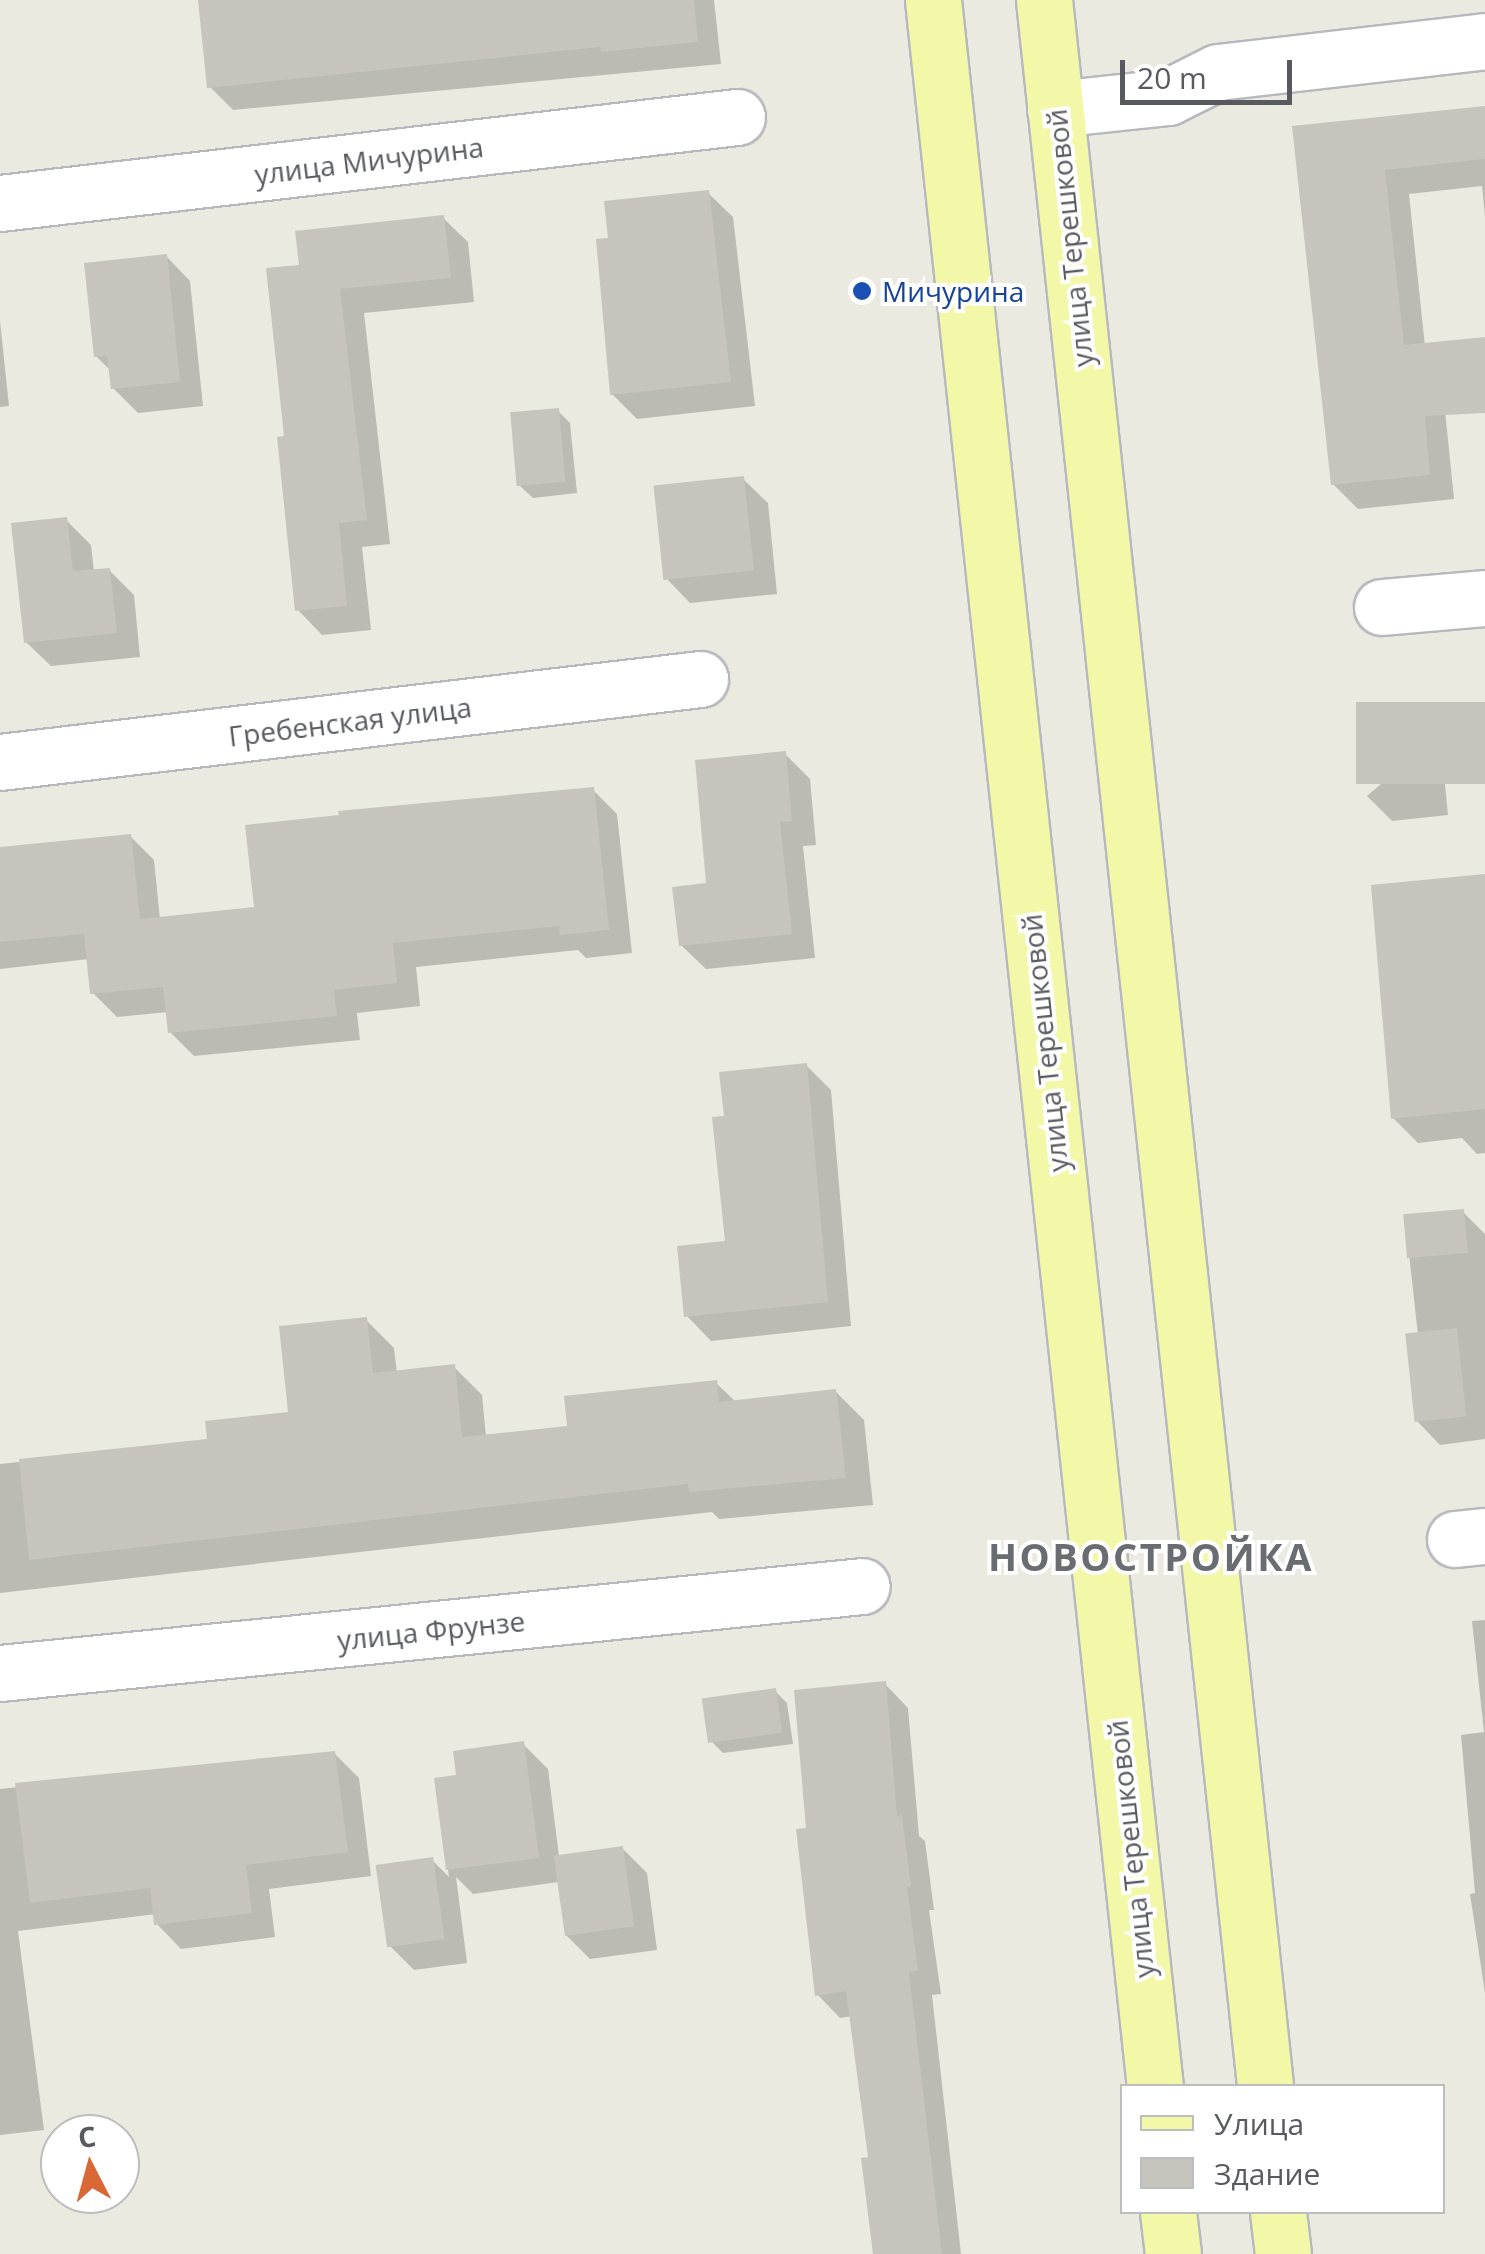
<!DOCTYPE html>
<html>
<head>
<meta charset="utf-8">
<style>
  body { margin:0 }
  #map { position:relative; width:1485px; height:2254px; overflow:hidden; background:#eaeae0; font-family:"Open Sans",sans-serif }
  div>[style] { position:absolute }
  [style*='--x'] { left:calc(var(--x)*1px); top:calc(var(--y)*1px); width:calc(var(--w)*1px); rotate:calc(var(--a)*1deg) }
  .shadow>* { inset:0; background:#0003 }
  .building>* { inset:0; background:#c6c4bc; transform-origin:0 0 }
  .roads { filter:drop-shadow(2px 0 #b7b8be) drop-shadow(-2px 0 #b7b8be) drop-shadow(0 2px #b7b8be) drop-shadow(0 -2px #b7b8be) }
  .minor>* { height:55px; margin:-27.5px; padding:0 27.5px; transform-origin:27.5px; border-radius:27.5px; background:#fff }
  .primary>* { height:55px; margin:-27.5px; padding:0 27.5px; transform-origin:27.5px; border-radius:27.5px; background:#f2f8a7 }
  .dots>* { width:28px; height:28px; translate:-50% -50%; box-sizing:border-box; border:5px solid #fff; border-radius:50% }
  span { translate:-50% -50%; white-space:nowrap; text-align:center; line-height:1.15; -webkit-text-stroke:8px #fff; paint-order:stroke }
  .street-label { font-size:28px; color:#585a5f }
  .transit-label { font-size:28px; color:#164399 }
  .left { translate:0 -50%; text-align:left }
  .district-label { font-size:38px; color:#696c71; font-weight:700; letter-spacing:2.5px }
  .legend { position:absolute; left:1120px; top:2084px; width:325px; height:130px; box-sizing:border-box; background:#fff; border:2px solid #bcbdbf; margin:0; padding:12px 18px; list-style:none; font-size:30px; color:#585a5f }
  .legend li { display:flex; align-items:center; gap:20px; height:50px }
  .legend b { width:50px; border:2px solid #bcbdbf }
  .north { position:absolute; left:40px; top:2114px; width:100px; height:100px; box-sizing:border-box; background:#fff; border:2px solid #bcbdbf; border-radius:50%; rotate:354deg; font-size:28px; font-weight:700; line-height:40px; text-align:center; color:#585a5f }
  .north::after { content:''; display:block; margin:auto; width:35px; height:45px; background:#da6836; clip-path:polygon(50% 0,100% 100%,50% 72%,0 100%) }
  .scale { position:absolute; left:1120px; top:60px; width:172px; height:45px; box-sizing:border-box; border:5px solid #585a5f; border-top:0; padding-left:12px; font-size:30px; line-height:35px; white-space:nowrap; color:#585a5f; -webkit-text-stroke:8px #fff; paint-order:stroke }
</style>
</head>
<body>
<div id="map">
  <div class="shadow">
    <div style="clip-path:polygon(200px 0,714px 0,721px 64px,233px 110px,209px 86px)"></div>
    <div style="clip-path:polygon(1485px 108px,1485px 217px,1482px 186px,1409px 194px,1426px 356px,1441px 371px,1454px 499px,1358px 509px,1333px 484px,1295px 128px)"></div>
    <div style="clip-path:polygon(708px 193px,733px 217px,755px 406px,637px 419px,612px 394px,611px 240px)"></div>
    <div style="clip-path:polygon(443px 218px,468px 242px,474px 302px,364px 313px,390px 544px,362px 547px,371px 630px,322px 635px,298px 610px,287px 438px,301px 267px)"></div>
    <div style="clip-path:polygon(166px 256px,190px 281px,203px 406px,138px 413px,113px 388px,111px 371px,96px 356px)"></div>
    <div style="clip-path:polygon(0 321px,9px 406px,0 407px)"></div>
    <div style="clip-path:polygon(558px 411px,570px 423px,577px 493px,533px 498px,520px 486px)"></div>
    <div style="clip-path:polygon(743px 479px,768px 503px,777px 594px,690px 603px,666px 578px)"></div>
    <div style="clip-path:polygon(66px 520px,91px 545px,94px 572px,109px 570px,134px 595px,140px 657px,51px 666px,26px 642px)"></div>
    <div style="clip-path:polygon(1440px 733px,1448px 815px,1392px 821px,1367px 796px)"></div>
    <div style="clip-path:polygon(785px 754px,810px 779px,816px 845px,803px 846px,815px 958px,706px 969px,681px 945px,709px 886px)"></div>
    <div style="clip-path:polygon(593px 790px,617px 814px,632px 953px,586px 958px,578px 950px,416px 967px,420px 1006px,357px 1013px,360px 1040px,194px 1056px,170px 1032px,168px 1012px,117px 1017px,93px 993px,89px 959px,0 969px,0 851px,130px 836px,154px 860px,160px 919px,256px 909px)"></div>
    <div style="clip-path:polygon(1485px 876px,1485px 1153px,1477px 1154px,1462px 1138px,1418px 1143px,1393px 1118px)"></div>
    <div style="clip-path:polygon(806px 1065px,831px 1090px,851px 1326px,711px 1341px,687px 1316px,727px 1243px)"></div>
    <div style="clip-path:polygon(1463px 1212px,1485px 1234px,1485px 1439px,1440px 1445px,1417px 1421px,1418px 1335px,1405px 1218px)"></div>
    <div style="clip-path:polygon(366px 1320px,394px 1348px,397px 1373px,454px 1367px,482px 1395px,486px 1437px,570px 1429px,716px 1383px,736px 1402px,836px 1392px,864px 1420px,873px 1505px,719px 1519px,712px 1512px,0 1593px,0 1464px,210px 1442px,291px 1415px)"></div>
    <div style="clip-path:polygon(1485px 1620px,1485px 1993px,1470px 1894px,1475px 1893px,1461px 1735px,1484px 1732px,1472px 1621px)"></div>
    <div style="clip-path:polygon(885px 1684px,908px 1708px,919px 1836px,925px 1841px,934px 1910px,929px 1910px,941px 1994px,932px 1995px,961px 2254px,876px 2254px,871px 2159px,852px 2016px,840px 2018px,817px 1994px,809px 1830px)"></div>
    <div style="clip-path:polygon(775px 1691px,787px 1703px,793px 1744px,723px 1753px,711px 1741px)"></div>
    <div style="clip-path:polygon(523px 1744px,548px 1769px,559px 1856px,623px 1849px,647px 1873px,657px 1950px,590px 1959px,566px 1935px,559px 1882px,473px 1894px,456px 1877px,467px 1963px,414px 1970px,389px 1945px,432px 1860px,449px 1877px,437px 1780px,459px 1778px)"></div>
    <div style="clip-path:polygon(334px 1753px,359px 1778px,371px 1876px,269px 1889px,275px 1937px,181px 1949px,157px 1924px,156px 1914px,18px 1931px,44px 2130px,0 2135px,0 1789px)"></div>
  </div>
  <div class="building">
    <div style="clip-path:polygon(198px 0,694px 0,698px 42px,601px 52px,600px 47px,207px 88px)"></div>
    <div style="clip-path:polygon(1485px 106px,1485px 159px,1385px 170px,1404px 345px,1485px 337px,1485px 413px,1425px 416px,1430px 475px,1331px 485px,1292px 126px)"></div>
    <div style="clip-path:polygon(709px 190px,731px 382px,610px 395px,596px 239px,608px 238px,604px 201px)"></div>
    <div style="clip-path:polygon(444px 215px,451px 278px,340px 289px,367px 520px,339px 523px,347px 606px,295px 611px,277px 437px,284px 436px,266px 268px,299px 265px,295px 231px)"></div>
    <div style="clip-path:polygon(167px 254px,180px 382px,111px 389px,107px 356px,94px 357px,84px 263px)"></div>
    <div style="left:559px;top:408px;width:74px;height:49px;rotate:85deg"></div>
    <div style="left:744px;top:476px;width:95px;height:91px;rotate:84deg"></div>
    <div style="clip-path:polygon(67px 517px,73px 571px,110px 568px,117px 633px,24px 643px,11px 523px)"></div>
    <div style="left:1485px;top:702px;width:82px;height:129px;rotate:90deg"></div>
    <div style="clip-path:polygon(786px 751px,792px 821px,780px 822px,792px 934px,679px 946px,672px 887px,706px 883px,695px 760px)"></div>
    <div style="clip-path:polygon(594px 787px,609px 930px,560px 935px,559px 926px,393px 943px,397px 983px,334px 990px,337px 1016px,168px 1033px,163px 987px,90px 994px,84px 934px,0 942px,0 847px,131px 834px,140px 919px,254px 907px,245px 825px,339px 815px,338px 811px)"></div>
    <div style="clip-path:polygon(1485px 874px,1485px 1109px,1391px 1119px,1371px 885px)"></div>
    <div style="clip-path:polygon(807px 1063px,828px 1302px,684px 1317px,677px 1246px,725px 1241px,712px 1117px,724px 1116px,719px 1072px)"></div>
    <div style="left:1464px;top:1209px;width:44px;height:61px;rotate:85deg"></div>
    <div style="clip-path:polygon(367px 1317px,373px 1373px,455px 1364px,462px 1437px,567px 1426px,564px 1396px,717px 1380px,719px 1402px,836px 1389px,846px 1478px,689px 1492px,688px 1484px,29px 1560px,19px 1459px,207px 1439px,205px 1421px,288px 1412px,279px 1326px)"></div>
    <div style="left:1457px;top:1328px;width:89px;height:52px;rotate:84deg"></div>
    <div style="clip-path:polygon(886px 1681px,897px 1816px,902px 1815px,911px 1887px,907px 1887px,918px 1971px,909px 1972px,942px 2254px,873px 2254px,861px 2158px,868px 2157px,846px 1991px,815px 1996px,796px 1829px,806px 1828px,794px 1690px)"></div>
    <div style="left:776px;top:1688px;width:45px;height:75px;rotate:82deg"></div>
    <div style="clip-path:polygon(524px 1741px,539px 1858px,446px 1870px,434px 1778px,456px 1775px,453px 1751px)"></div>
    <div style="clip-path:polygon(335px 1751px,348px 1852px,246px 1865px,252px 1913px,154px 1925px,150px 1888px,30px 1903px,15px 1783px)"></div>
    <div style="left:623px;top:1846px;width:81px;height:70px;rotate:82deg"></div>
    <div style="left:433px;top:1857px;width:83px;height:58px;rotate:82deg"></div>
  </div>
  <div class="roads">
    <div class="minor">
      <div style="--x:1055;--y:109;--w:114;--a:-6.1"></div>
      <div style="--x:1168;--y:97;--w:56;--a:-26.6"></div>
      <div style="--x:1218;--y:72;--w:269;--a:-6.6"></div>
      <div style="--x:0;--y:203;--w:742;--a:-6.66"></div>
      <div style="--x:1382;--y:607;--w:103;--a:-5"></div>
      <div style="--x:0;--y:762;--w:705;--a:-6.76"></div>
      <div style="--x:1455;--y:1539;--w:30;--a:-6"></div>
      <div style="--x:0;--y:1673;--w:866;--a:-5.76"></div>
    </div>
    <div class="primary">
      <div style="--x:933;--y:0;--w:2098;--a:83.93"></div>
      <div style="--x:1044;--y:0;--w:2098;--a:83.95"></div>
      <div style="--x:1168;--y:2212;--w:42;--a:83.2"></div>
      <div style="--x:1278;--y:2212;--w:42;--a:83.2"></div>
    </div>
  </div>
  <div class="dots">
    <div style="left:862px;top:291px;background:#1a4fb4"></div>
  </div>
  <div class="street-label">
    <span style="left:369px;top:160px;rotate:-7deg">улица Мичурина</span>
    <span style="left:1069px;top:238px;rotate:-96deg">улица Терешковой</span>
    <span style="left:350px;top:721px;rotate:-7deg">Гребенская улица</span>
    <span style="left:1044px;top:1043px;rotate:-96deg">улица Терешковой</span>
    <span style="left:431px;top:1630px;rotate:-6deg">улица Фрунзе</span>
    <span style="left:1130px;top:1849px;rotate:-96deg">улица Терешковой</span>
  </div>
  <div class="transit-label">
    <span class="left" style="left:882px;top:291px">Мичурина</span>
  </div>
  <div class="district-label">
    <span style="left:1151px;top:1557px">НОВОСТРОЙКА</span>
  </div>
  <ul class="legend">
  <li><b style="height:12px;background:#f2f8a7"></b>Улица</li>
  <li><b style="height:28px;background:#c6c4bc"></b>Здание</li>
  </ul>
  <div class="north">С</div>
  <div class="scale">20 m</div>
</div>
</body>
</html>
